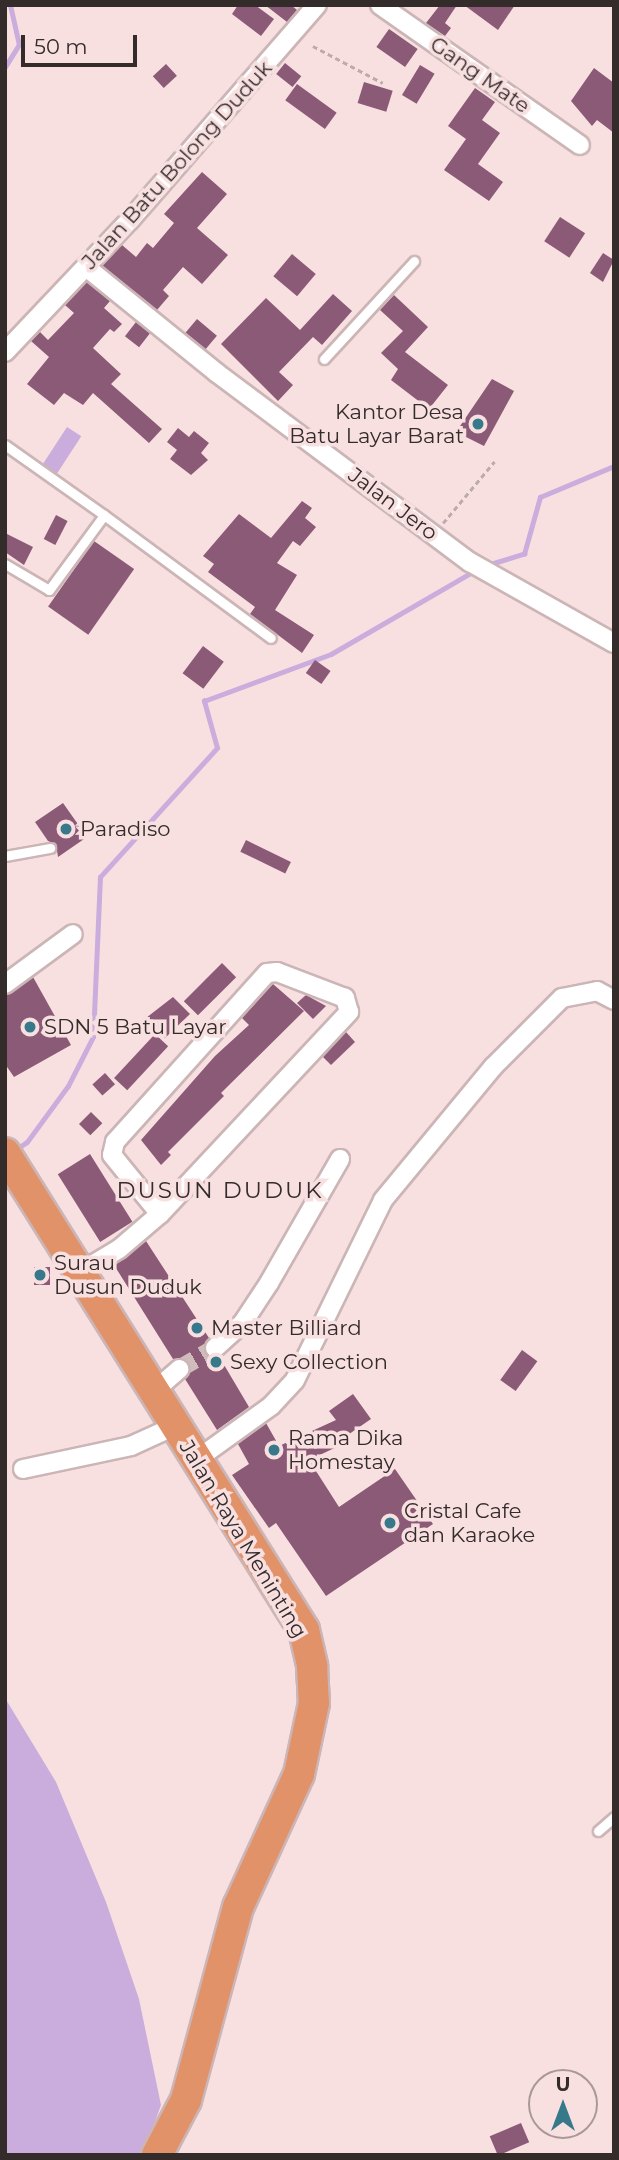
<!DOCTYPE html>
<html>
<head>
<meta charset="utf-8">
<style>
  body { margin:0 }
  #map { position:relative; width:619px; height:2160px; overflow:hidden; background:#f8e0e1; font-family:Montserrat,sans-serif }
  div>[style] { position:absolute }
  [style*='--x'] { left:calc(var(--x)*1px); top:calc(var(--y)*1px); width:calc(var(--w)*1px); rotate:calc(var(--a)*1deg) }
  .water>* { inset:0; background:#caacdd; transform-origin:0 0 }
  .stream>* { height:4.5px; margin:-2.25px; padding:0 2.25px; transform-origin:2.25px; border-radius:2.25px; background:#caacdd }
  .building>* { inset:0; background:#8b5a77; transform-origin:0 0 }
  .minor-tunnel>* { height:18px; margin-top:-9px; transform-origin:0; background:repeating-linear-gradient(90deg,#d1bcbd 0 18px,transparent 0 27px) }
  .path>* { height:2.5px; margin-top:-1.25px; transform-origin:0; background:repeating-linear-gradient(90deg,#bdaaaa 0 5px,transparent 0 8.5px) }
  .roads { filter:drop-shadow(2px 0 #ccb5b6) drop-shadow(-2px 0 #ccb5b6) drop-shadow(0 2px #ccb5b6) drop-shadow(0 -2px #ccb5b6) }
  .service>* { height:9px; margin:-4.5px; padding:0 4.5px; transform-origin:4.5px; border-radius:4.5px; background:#fff }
  .minor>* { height:18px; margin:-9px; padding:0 9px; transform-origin:9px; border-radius:9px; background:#fff }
  .trunk>* { height:30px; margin:-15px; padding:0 15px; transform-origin:15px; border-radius:15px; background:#e29268 }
  .dots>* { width:19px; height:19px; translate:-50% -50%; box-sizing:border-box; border:4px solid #f8e0e1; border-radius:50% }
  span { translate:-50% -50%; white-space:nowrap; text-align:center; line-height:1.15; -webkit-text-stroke:7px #f8e0e1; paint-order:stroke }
  .street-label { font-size:21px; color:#342b2b }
  .poi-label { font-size:21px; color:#342b2b }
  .right { translate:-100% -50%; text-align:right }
  .left { translate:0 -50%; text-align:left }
  .neighbourhood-label { font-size:23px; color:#342b2b; letter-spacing:2px }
  .frame { position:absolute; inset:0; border:7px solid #342b2b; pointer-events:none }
  .north { position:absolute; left:528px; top:2069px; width:70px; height:70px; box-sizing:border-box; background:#f8e0e1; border:2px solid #aa9898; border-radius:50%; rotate:0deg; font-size:19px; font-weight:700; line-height:28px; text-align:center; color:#342b2b }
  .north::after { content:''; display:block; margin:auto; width:24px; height:32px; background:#37788b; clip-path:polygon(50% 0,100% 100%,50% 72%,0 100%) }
  .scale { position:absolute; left:21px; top:35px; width:116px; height:32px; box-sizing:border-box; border:4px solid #342b2b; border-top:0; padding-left:9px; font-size:21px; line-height:24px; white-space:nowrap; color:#342b2b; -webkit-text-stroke:5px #f8e0e1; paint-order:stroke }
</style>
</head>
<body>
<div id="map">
  <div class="water">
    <div style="left:67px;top:427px;width:17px;height:49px;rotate:33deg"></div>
    <div style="clip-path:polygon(5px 1698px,56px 1782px,106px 1902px,139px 1999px,161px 2105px,143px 2155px,5px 2155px)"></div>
  </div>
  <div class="stream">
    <div style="--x:5;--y:67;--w:26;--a:-58"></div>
    <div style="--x:19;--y:45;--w:41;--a:-102.7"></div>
    <div style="--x:487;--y:565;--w:39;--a:-17"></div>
    <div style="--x:524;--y:554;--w:59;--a:-74.3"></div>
    <div style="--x:540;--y:497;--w:80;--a:-22.7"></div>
    <div style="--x:15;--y:1150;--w:14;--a:-34"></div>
    <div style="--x:27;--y:1142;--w:69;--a:-53.8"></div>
    <div style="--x:68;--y:1086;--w:55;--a:-63"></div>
    <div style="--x:93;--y:1037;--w:160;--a:-87.5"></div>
    <div style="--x:100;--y:877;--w:174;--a:-47.8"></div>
    <div style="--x:217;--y:748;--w:49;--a:-105.5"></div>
    <div style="--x:204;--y:701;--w:135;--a:-20.3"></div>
    <div style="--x:331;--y:654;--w:168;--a:-30.1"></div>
  </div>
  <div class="building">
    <div style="clip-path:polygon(238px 5px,255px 5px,274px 19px,261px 36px,232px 14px)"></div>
    <div style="clip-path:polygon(265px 5px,291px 5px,297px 10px,287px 22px)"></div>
    <div style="clip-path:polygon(440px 5px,457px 5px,445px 23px,451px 28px,445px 36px,426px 23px)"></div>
    <div style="clip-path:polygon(464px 5px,515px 5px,498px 30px)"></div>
    <div style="left:389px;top:29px;width:35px;height:22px;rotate:35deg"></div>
    <div style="left:285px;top:63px;width:21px;height:14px;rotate:39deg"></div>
    <div style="left:166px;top:64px;width:16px;height:18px;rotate:47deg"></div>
    <div style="left:420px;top:65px;width:17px;height:35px;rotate:31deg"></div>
    <div style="clip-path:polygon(594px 68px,614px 83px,614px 133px,597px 120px,592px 126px,571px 101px)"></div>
    <div style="left:364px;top:82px;width:30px;height:22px;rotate:17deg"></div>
    <div style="left:297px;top:84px;width:49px;height:20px;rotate:36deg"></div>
    <div style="clip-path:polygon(475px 88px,495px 102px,482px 120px,500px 133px,478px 164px,503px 182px,489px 201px,444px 170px,466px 139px,448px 126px)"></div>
    <div style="clip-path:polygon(202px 172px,227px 194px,197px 228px,228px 255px,202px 284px,183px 267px,163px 290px,169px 296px,157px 310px,102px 266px,122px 245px,136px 257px,147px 243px,153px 248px,174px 223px,164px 214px)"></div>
    <div style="left:560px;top:217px;width:30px;height:29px;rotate:33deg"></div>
    <div style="clip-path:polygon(603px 253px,614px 260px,603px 282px,590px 273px)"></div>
    <div style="left:292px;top:254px;width:31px;height:29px;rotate:40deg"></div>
    <div style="clip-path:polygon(87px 282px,110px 301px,104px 308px,122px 324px,114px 332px,110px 329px,93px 348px,121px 374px,111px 384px,162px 429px,149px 443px,93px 393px,83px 405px,64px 393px,54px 405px,27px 384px,49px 357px,31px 341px,40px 332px,48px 340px,74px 313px,65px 305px)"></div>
    <div style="clip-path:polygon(333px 294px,352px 311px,322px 345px,313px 337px,279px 372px,293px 385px,278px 401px,221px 344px,266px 298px,300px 330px)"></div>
    <div style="clip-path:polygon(394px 295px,428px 327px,405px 352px,448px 385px,429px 409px,391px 380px,398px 369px,381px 353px,403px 331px,380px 310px)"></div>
    <div style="left:197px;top:319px;width:26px;height:18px;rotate:40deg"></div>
    <div style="left:136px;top:322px;width:18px;height:18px;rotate:38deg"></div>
    <div style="clip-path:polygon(492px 379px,514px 391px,484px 446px,456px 432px)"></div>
    <div style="clip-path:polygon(178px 428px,189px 437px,194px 431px,209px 443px,201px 453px,208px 460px,191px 475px,170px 459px,177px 450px,167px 442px)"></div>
    <div style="clip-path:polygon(302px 501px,312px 508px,305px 518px,316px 527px,300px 546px,293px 541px,277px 563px,297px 575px,275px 610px,314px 635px,302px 653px,250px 614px,255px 607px,208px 572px,214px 564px,203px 556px,239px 514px,271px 538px)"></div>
    <div style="left:56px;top:515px;width:13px;height:27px;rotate:27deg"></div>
    <div style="clip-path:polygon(5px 533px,33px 547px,24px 565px,5px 552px)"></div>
    <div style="left:94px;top:541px;width:49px;height:80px;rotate:35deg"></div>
    <div style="left:203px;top:646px;width:26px;height:34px;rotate:37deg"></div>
    <div style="left:315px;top:660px;width:19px;height:16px;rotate:35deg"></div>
    <div style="clip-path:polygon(63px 803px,87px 837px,58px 857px,56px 844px,48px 841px,35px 822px)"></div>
    <div style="left:246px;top:840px;width:50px;height:13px;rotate:26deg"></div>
    <div style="left:222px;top:963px;width:20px;height:54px;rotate:45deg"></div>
    <div style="clip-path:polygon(33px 977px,71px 1045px,14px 1077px,5px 1064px,5px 995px)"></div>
    <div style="clip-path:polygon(273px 984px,304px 1011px,221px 1093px,224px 1096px,168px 1152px,171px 1155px,161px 1165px,141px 1140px,215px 1056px,249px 1025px,242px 1018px)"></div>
    <div style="clip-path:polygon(306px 995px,326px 1006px,313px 1019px,297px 1003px)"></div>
    <div style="clip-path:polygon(173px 997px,190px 1014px,165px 1038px,146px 1018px)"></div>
    <div style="clip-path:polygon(346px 1032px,355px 1042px,331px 1065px,323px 1057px)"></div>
    <div style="left:155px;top:1034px;width:18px;height:60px;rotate:43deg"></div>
    <div style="left:105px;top:1073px;width:15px;height:17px;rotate:48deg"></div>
    <div style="left:91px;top:1112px;width:16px;height:17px;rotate:45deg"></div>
    <div style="left:90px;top:1154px;width:80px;height:38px;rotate:58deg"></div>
    <div style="clip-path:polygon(146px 1241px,209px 1338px,206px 1355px,220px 1358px,249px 1407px,217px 1430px,185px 1379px,190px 1372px,188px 1362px,173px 1359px,114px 1265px)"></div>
    <div style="left:34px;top:1267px;width:16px;height:18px"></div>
    <div style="left:522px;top:1350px;width:19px;height:37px;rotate:36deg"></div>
    <div style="clip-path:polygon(353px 1394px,371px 1419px,339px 1441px,341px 1445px,309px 1460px,339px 1507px,395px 1469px,433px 1524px,326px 1596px,276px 1523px,269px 1528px,232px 1475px,249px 1464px,238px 1444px,266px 1423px,279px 1446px,336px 1420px,329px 1411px)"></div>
    <div style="left:521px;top:2123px;width:21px;height:34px;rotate:67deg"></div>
  </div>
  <div class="minor-tunnel">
    <div style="--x:179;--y:1369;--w:42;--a:-30.3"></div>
  </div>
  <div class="path">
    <div style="--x:313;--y:46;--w:79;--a:27.9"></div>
    <div style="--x:443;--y:523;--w:80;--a:-50.1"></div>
  </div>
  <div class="roads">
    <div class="service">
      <div style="--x:324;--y:359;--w:133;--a:-47.4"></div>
      <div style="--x:5;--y:445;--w:121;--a:35.3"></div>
      <div style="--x:5;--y:564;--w:51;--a:30.6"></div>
      <div style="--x:49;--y:590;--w:93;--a:-53.7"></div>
      <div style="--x:104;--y:515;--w:207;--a:36.4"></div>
      <div style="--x:5;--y:856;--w:46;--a:-10.1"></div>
      <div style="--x:598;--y:1831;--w:21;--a:-41"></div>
    </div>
    <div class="minor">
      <div style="--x:380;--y:5;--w:244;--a:35"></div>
      <div style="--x:86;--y:267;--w:169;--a:39"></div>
      <div style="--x:217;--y:373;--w:316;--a:36.8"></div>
      <div style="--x:470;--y:562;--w:165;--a:29.4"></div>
      <div style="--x:5;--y:352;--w:182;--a:-46.6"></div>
      <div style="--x:130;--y:220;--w:285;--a:-49"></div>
      <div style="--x:5;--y:984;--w:84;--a:-36.3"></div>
      <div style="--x:79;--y:1273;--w:47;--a:-31"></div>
      <div style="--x:119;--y:1249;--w:54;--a:-40.5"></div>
      <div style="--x:160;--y:1214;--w:277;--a:-46.9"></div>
      <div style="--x:349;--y:1012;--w:15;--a:-106"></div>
      <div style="--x:345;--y:998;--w:73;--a:-159.1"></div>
      <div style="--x:277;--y:972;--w:10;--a:174"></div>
      <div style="--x:267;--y:973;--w:227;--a:132"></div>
      <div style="--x:115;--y:1142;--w:13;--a:103"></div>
      <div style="--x:112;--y:1155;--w:76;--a:50.9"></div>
      <div style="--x:215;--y:1348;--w:36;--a:-42"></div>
      <div style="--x:242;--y:1324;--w:49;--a:-56.6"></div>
      <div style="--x:269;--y:1283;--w:143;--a:-60.2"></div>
      <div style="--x:153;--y:1392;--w:35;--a:-41"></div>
      <div style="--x:196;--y:1460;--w:92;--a:-35.8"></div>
      <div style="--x:271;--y:1406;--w:35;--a:-47"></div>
      <div style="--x:295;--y:1380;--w:200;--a:-63.9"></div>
      <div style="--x:383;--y:1200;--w:173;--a:-50.4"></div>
      <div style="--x:493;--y:1067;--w:98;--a:-45"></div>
      <div style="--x:562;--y:998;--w:36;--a:-11"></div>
      <div style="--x:597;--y:991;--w:19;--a:28"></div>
      <div style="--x:23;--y:1469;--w:110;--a:-12"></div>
      <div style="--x:131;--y:1446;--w:48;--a:-24.4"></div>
    </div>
    <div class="trunk">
      <div style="--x:5;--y:1153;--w:563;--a:57.92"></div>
      <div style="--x:304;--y:1630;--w:37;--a:77"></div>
      <div style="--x:312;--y:1666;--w:37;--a:87"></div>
      <div style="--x:314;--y:1703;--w:73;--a:101.9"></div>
      <div style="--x:299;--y:1774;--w:146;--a:114.6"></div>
      <div style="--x:238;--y:1907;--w:200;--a:105.1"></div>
      <div style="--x:186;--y:2100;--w:62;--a:117.8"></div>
    </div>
  </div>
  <div class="dots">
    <div style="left:478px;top:424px;background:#37788b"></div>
    <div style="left:66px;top:829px;background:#37788b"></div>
    <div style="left:30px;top:1027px;background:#37788b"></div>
    <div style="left:40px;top:1275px;background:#37788b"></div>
    <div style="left:197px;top:1328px;background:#37788b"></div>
    <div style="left:216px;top:1362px;background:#37788b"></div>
    <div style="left:274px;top:1450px;background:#37788b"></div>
    <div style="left:390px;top:1523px;background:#37788b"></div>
  </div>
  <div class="street-label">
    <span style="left:480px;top:75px;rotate:35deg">Gang Mate</span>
    <span style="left:177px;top:165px;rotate:-48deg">Jalan Batu Bolong Duduk</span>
    <span style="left:393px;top:504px;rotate:37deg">Jalan Jero</span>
    <span style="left:243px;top:1539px;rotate:59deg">Jalan Raya Meninting</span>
  </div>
  <div class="poi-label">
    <span class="right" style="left:464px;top:424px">Kantor Desa<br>Batu Layar Barat</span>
    <span class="left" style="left:80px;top:829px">Paradiso</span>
    <span class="left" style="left:44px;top:1027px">SDN 5 Batu Layar</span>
    <span class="left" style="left:54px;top:1275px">Surau<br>Dusun Duduk</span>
    <span class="left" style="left:211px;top:1328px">Master Billiard</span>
    <span class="left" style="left:230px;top:1362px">Sexy Collection</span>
    <span class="left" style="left:288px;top:1450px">Rama Dika<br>Homestay</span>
    <span class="left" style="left:404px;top:1523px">Cristal Cafe<br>dan Karaoke</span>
  </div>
  <div class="neighbourhood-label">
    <span style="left:220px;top:1190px">DUSUN DUDUK</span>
  </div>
  <div class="frame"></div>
  <div class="north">U</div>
  <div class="scale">50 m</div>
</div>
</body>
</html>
